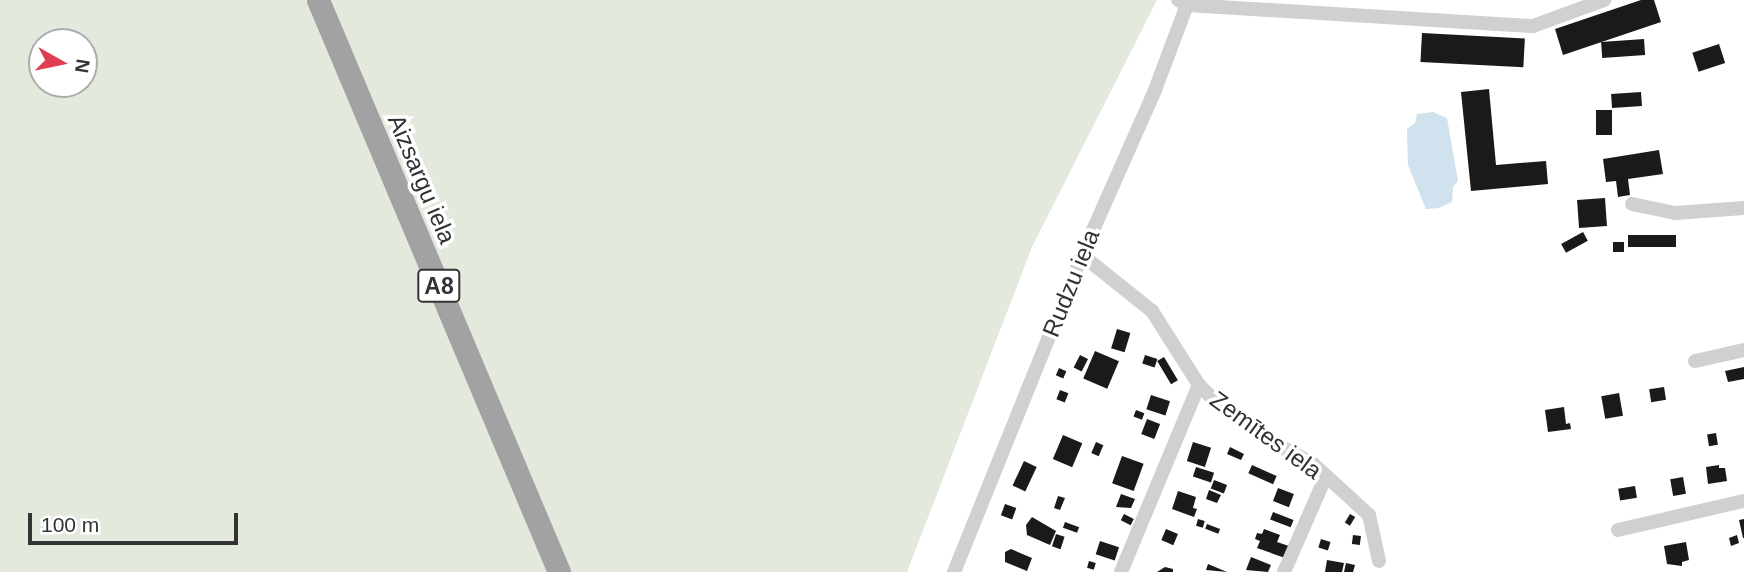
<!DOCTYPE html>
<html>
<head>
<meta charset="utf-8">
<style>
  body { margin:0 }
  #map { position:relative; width:1744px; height:572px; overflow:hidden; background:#fff; font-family:Arial,sans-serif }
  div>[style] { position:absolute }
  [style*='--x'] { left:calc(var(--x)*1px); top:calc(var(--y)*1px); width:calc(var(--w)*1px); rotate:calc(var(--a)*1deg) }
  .green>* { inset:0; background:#e3e9dc }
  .water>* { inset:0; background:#cfe2ed }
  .building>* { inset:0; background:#1a1a1a; transform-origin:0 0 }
  .minor>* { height:14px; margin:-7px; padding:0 7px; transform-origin:7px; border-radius:7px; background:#d0d0d0 }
  .trunk>* { height:23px; margin:-11.5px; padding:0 11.5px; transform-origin:11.5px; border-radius:11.5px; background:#a2a2a2 }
  span { translate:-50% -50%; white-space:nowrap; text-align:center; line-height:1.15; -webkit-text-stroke:7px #fff; paint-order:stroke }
  .shield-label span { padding:2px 5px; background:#fff; border:2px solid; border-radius:5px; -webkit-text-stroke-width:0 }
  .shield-label { font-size:23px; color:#333; font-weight:700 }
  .street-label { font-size:24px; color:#333 }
  .north { position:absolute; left:28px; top:28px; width:70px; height:70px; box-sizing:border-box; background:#fff; border:2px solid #adadad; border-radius:50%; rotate:99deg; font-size:19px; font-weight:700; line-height:28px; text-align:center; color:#333 }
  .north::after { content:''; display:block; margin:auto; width:24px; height:32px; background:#e03e51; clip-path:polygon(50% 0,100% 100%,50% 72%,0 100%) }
  .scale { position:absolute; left:28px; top:513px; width:210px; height:32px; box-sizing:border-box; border:4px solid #333; border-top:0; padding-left:9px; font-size:21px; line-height:24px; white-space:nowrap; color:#333; -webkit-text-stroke:5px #fff; paint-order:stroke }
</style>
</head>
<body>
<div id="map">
  <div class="green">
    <div style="clip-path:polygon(evenodd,0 0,1157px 0,1032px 247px,907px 572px,0 572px,0 0,42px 42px,84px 42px,84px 84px,42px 84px,42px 42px)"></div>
  </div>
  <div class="water">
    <div style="clip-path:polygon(1433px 112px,1447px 118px,1458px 181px,1453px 187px,1452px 202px,1439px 208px,1426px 209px,1408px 165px,1407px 129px,1415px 123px,1417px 114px)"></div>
  </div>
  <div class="building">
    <div style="clip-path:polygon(1641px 0,1654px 0,1661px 22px,1563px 55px,1555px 29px)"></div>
    <div style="left:1422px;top:33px;width:103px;height:29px;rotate:3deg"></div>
    <div style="left:1644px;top:39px;width:16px;height:43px;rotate:86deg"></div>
    <div style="left:1719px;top:44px;width:20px;height:28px;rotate:72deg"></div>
    <div style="clip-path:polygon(1489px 89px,1496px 165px,1546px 161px,1548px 184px,1471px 191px,1461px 92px)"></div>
    <div style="left:1641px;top:92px;width:14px;height:30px;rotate:86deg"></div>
    <div style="left:1596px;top:110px;width:16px;height:25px"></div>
    <div style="clip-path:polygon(1659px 150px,1663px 174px,1628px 179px,1630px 195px,1618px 197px,1616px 181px,1606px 182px,1603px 159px)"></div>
    <div style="left:1605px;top:198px;width:28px;height:28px;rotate:86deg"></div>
    <div style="left:1583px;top:232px;width:10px;height:25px;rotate:61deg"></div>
    <div style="left:1676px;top:235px;width:12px;height:48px;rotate:90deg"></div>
    <div style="left:1613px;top:242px;width:11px;height:10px"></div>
    <div style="left:1117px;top:329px;width:14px;height:20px;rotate:17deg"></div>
    <div style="left:1095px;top:351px;width:26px;height:30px;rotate:23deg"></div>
    <div style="left:1080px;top:355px;width:9px;height:14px;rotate:27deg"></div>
    <div style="left:1145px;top:355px;width:13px;height:9px;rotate:18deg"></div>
    <div style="left:1164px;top:357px;width:27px;height:8px;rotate:59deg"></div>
    <div style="clip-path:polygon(1744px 367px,1744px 379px,1728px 382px,1725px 371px)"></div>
    <div style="left:1059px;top:368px;width:8px;height:8px;rotate:23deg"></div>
    <div style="left:1664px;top:387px;width:13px;height:15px;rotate:81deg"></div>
    <div style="left:1060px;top:390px;width:9px;height:10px;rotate:21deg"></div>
    <div style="left:1619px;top:393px;width:23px;height:18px;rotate:80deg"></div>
    <div style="left:1151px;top:395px;width:20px;height:15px;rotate:18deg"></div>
    <div style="clip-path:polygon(1564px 407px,1566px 424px,1570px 423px,1571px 429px,1548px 432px,1545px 410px)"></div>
    <div style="left:1136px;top:410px;width:9px;height:7px;rotate:21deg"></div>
    <div style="left:1147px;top:419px;width:14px;height:16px;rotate:21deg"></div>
    <div style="left:1716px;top:433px;width:12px;height:9px;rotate:81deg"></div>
    <div style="left:1063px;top:435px;width:21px;height:26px;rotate:23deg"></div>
    <div style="left:1096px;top:442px;width:8px;height:12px;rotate:23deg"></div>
    <div style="left:1193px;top:442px;width:19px;height:20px;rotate:18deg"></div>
    <div style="clip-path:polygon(1230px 447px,1244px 454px,1241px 460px,1227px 454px)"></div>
    <div style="left:1122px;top:456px;width:23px;height:29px;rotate:20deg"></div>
    <div style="left:1024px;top:461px;width:14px;height:27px;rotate:25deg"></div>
    <div style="left:1252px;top:465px;width:27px;height:9px;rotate:24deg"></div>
    <div style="clip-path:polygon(1719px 465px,1719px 468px,1725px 468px,1727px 481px,1708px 484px,1706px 467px)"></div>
    <div style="left:1196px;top:467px;width:19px;height:10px;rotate:18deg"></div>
    <div style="left:1683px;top:477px;width:17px;height:13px;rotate:80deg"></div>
    <div style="left:1214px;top:480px;width:14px;height:9px;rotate:21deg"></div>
    <div style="left:1635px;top:486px;width:12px;height:17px;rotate:81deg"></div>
    <div style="left:1278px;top:488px;width:17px;height:14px;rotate:21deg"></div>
    <div style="clip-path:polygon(1209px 490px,1221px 495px,1217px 503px,1206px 499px)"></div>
    <div style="clip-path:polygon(1178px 491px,1196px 497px,1193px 508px,1197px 509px,1194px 517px,1172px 509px)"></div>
    <div style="clip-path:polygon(1121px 494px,1135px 499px,1131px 508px,1116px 507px)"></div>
    <div style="clip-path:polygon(1058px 496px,1065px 498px,1060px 510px,1054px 508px)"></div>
    <div style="left:1005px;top:504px;width:12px;height:12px;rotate:20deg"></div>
    <div style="left:1273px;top:512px;width:22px;height:8px;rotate:21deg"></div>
    <div style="left:1124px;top:514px;width:11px;height:7px;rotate:27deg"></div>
    <div style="left:1350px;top:514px;width:6px;height:10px;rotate:31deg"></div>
    <div style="clip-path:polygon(1032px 517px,1056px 531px,1050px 545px,1027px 535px,1026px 525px)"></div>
    <div style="left:1198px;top:519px;width:7px;height:7px;rotate:16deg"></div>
    <div style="clip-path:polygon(1744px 519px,1744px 538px,1743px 538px,1739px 520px)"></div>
    <div style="left:1065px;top:522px;width:15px;height:6px;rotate:20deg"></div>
    <div style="left:1207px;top:524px;width:14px;height:5px;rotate:21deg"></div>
    <div style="left:1166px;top:529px;width:13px;height:12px;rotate:23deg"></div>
    <div style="clip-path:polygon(1264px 529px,1280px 535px,1277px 542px,1289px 546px,1285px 558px,1257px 548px,1260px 541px,1255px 539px,1257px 533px,1262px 534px)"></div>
    <div style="left:1056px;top:534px;width:9px;height:13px;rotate:18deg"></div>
    <div style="left:1353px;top:535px;width:8px;height:9px;rotate:7deg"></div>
    <div style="clip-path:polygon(1737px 535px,1739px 543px,1731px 546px,1729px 538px)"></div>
    <div style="left:1321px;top:539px;width:10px;height:9px;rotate:17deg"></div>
    <div style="left:1100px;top:541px;width:20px;height:14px;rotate:18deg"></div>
    <div style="clip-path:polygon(1686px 542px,1689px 560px,1682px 562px,1682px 566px,1667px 564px,1664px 546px)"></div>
    <div style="clip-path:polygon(1011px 549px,1032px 558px,1027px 571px,1005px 562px,1005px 552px)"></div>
    <div style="clip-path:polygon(1251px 557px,1271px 565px,1268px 572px,1246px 570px)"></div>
    <div style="clip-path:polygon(1327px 560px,1344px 563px,1342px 572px,1325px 572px)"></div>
    <div style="left:1089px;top:561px;width:7px;height:7px;rotate:16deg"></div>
    <div style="clip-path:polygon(1346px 563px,1355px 565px,1353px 572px,1344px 572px)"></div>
    <div style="clip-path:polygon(1208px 564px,1227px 572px,1206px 570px)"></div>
    <div style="clip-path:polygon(1165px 567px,1173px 569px,1173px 572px,1157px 572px)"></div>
  </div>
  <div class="minor">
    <div style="--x:1189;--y:0;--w:5;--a:112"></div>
    <div style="--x:1187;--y:5;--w:347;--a:3.5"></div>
    <div style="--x:1533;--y:26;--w:76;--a:-20.1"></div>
    <div style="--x:1632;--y:204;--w:44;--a:11.8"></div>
    <div style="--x:1675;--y:213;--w:69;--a:-4.1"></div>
    <div style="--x:1082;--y:255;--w:90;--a:38.7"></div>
    <div style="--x:1152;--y:311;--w:88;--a:57.6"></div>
    <div style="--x:1199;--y:385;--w:28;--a:45"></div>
    <div style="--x:1219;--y:405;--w:67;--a:34.6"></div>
    <div style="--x:1274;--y:443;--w:43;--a:27.8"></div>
    <div style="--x:1312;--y:463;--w:77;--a:42.4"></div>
    <div style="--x:1369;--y:515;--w:47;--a:77.7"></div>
    <div style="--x:1695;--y:361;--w:50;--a:-12.7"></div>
    <div style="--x:1618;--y:530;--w:129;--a:-13"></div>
    <div style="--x:954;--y:572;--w:342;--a:-68"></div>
    <div style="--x:1082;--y:255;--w:180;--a:-66.1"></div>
    <div style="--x:1155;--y:90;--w:91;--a:-69.4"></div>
    <div style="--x:1187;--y:5;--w:10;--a:-151"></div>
    <div style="--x:1121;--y:572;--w:203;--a:-67.4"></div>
    <div style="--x:1284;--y:572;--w:103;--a:-66.4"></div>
  </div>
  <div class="trunk">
    <div style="--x:318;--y:0;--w:621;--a:67.15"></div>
  </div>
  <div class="shield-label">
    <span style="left:439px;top:286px">A8</span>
  </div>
  <div class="street-label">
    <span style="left:422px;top:179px;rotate:67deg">Aizsargu iela</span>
    <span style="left:1071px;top:283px;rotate:-68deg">Rudzu iela</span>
    <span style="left:1266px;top:435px;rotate:36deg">Zemītes iela</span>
  </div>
  <div class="north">N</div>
  <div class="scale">100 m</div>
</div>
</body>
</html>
